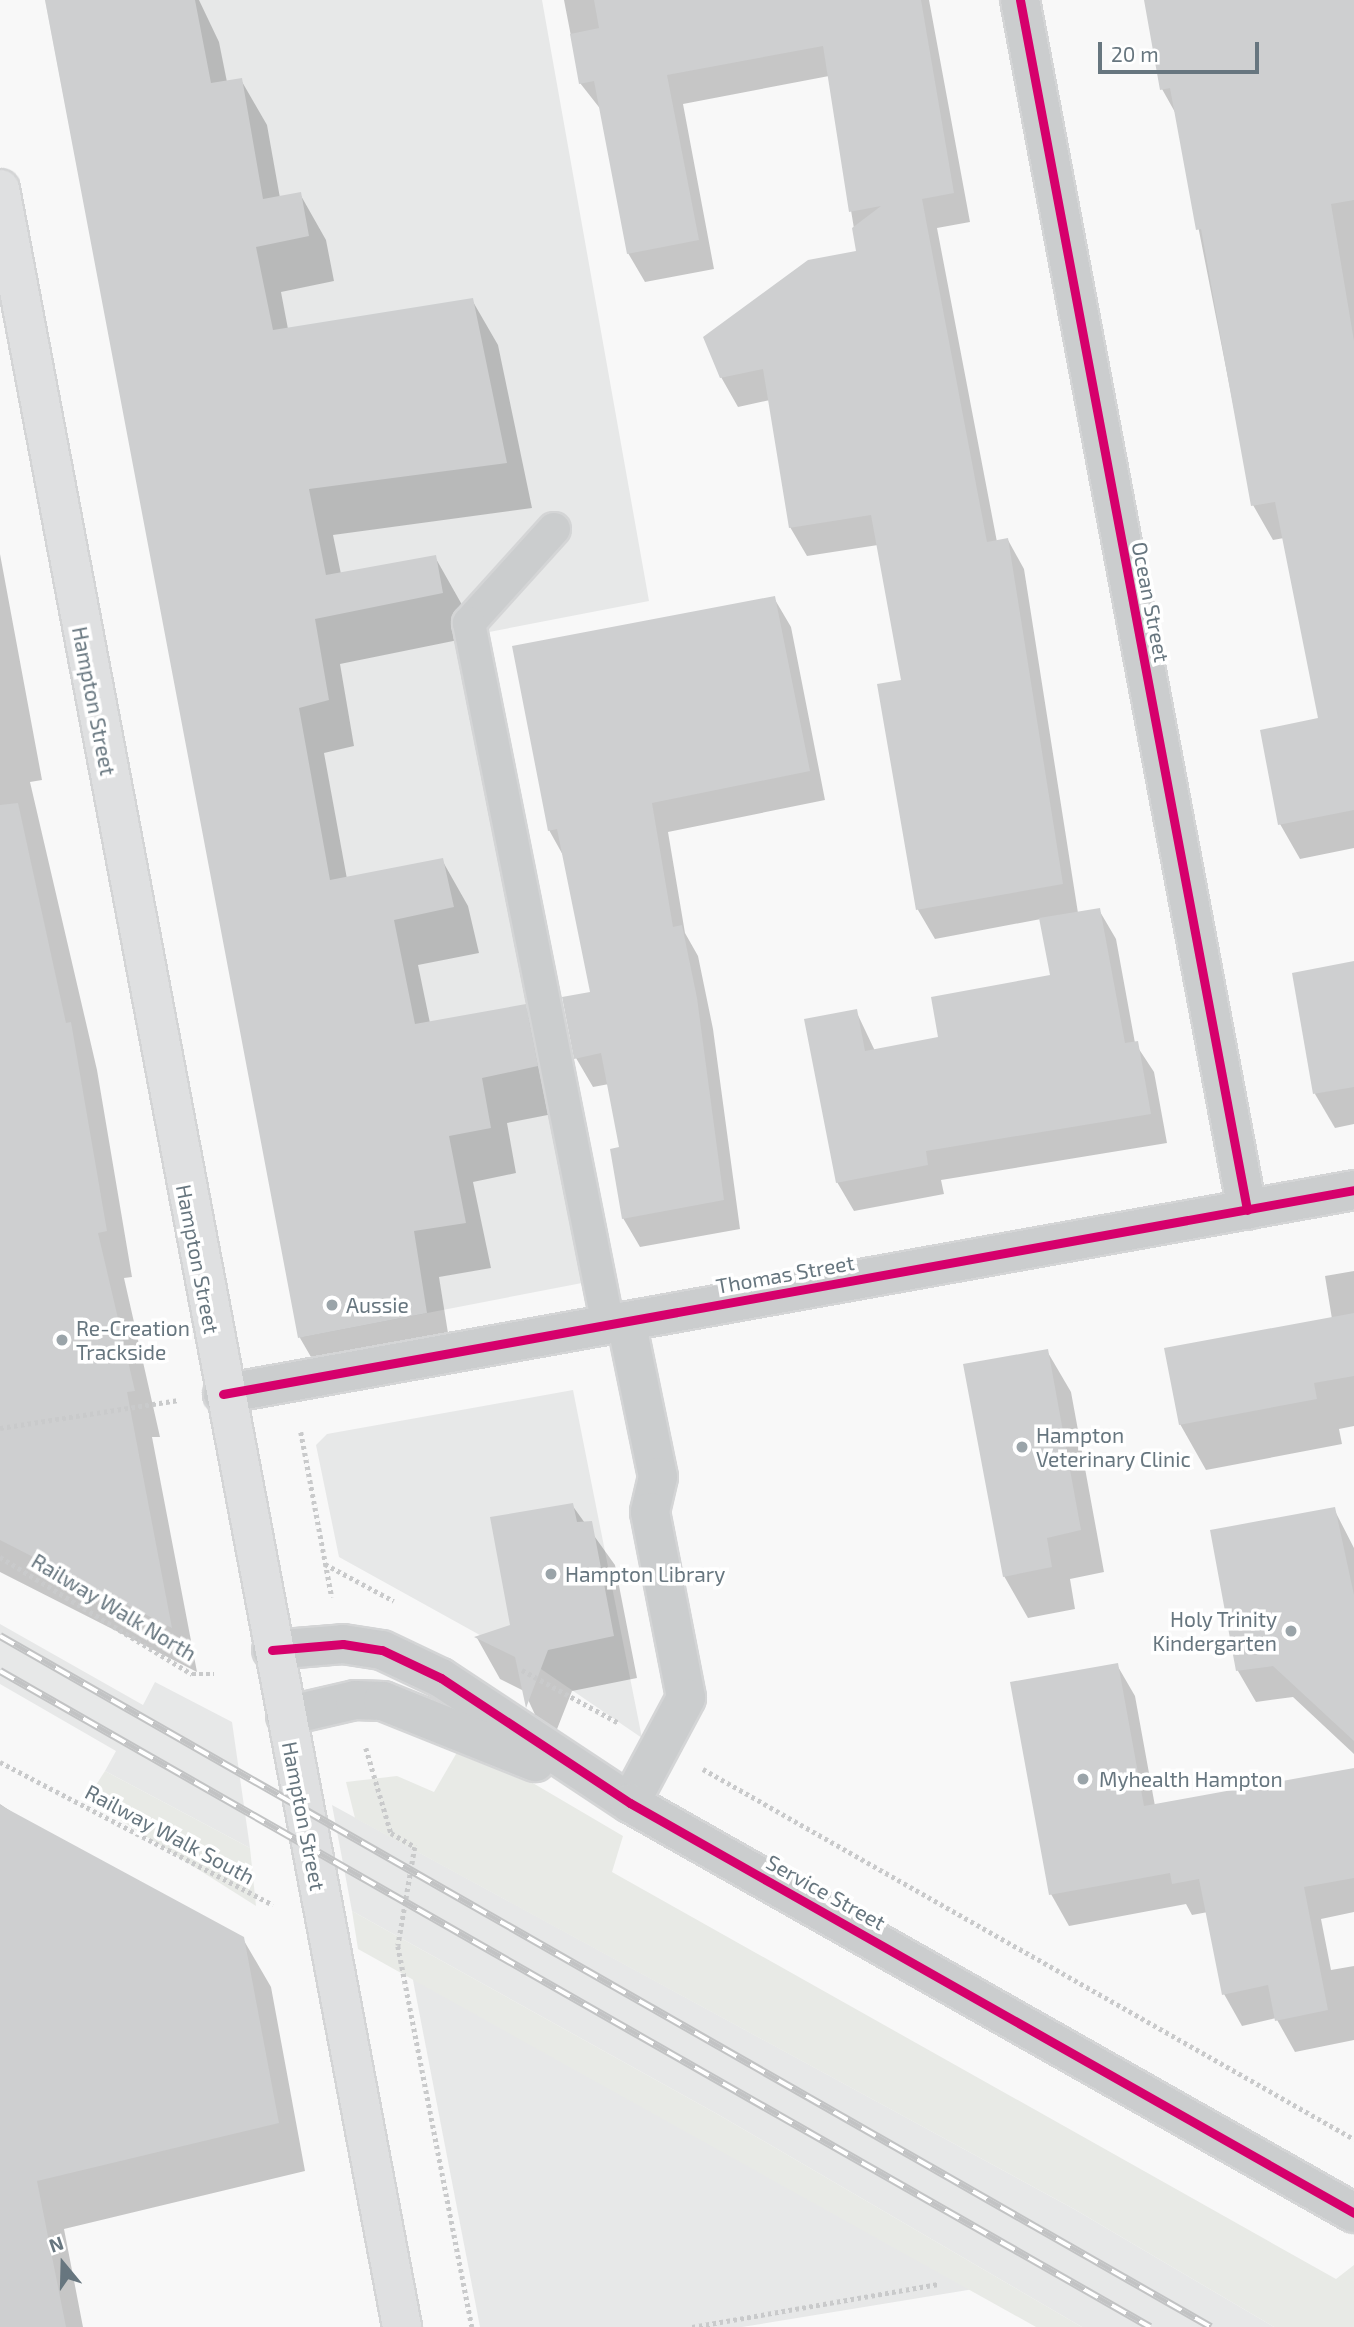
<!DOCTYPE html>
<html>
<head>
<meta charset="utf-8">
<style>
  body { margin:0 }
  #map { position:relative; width:1354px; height:2327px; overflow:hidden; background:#f8f8f8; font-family:"Exo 2",sans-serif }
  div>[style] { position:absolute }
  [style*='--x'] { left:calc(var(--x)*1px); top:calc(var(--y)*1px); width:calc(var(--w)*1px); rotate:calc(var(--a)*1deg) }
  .built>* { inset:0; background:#e7e8e8 }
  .green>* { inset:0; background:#e8eae6 }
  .shadow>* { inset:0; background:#0003 }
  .building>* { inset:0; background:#cecfd0 }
  .path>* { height:4.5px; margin-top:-2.25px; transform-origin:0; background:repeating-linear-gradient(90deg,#c9cacb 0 3.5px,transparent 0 7px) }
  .roads { filter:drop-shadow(2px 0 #d4d5d6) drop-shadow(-2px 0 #d4d5d6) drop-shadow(0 2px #d4d5d6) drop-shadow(0 -2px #d4d5d6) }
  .lane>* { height:32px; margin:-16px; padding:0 16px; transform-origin:16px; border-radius:16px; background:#cbcdce }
  .street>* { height:38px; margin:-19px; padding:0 19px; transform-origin:19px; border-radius:19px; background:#cbcdce }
  .secondary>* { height:38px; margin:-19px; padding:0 19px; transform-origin:19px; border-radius:19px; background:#dfe0e1 }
  .rail>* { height:8px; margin-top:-4px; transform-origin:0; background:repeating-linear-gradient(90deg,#fff 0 16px,#c2c3c4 0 32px); box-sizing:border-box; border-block:2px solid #c2c3c4 }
  .cycleway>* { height:9px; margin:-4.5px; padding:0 4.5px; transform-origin:4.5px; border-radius:4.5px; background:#d6006c }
  .dots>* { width:19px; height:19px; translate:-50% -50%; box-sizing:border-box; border:4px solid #fff; border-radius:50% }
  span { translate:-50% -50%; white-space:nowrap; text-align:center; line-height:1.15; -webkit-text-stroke:7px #fff; paint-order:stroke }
  .street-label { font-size:21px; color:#67767f }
  .poi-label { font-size:21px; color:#67767f }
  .left { translate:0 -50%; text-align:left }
  .right { translate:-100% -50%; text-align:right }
  .north { position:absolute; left:28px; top:2229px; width:70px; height:70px; -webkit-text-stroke:5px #fff; paint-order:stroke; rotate:341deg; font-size:19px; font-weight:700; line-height:28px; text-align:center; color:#67767f }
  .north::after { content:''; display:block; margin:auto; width:24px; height:32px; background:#67767f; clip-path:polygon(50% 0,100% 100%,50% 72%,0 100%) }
  .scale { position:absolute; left:1098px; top:42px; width:161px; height:32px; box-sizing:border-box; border:4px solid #67767f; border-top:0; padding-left:9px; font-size:21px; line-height:24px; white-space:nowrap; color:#67767f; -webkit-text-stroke:5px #fff; paint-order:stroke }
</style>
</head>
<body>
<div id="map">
  <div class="built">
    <div style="clip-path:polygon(45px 0,542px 0,649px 601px,484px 633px,608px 1278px,303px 1337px)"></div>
    <div style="clip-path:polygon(573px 1390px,642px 1738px,541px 1669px,339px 1557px,316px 1445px,327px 1434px)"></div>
    <div style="clip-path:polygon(0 1624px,143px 1705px,155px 1682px,232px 1722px,250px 1848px,105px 1771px,116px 1751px,0 1684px)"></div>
    <div style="clip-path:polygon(332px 1805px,1074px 2209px,1274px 2327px,1082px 2327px,719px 2115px,352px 1911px)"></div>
    <div style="clip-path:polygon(412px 1975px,974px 2289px,742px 2327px,480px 2327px)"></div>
  </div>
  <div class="green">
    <div style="clip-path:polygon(463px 1742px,623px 1836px,612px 1872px,1336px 2279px,1354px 2265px,1354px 2327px,1274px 2327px,1074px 2209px,355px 1818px,346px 1782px,397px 1776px,434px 1792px)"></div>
    <div style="clip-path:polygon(105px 1771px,250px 1848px,256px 1906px,87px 1799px)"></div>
    <div style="clip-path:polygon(352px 1911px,719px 2115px,1082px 2327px,1036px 2327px,358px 1949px)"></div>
  </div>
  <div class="shadow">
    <div style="clip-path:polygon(47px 0,199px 0,219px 42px,227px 82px,241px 80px,267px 125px,280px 198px,300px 194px,326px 240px,334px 281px,281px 292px,288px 329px,472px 300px,498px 345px,532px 508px,333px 535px,341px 574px,435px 557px,461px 603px,468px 638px,340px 664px,354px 746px,324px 753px,347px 879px,442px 860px,468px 906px,479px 953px,418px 965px,430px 1023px,525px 1006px,551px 1051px,563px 1112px,507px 1123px,516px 1173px,473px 1182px,491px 1268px,439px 1277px,452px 1358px,326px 1383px,300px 1338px)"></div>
    <div style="clip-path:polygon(564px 0,929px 0,970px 222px,937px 228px,997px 542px,1008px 540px,1024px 569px,1078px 913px,1099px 910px,1116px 939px,1135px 1043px,1154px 1072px,1167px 1143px,941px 1180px,944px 1194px,854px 1211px,837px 1182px,856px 1011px,875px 1051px,940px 1039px,1052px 976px,1041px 919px,935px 939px,918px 910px,879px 686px,903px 681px,878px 545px,807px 556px,790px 527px,770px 400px,738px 407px,721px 377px,858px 253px,829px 76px,683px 104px,714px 269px,645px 282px,628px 253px,602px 111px,580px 83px)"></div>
    <div style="clip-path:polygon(1145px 0,1354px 0,1354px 848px,1300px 859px,1280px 824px,1320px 720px,1284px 538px,1273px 540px,1253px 505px,1176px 114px,1162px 89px)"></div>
    <div style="clip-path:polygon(0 554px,42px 780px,30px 782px,97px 1070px,132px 1277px,124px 1278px,160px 1437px,152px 1437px,197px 1672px,0 1572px)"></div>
    <div style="clip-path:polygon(774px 598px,791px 627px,825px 800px,668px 832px,685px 933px,698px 956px,713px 1029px,740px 1229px,640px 1247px,623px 1218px,621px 1148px,609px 1084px,593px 1087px,576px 1058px,592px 994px,564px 857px,549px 830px)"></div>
    <div style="clip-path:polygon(1354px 963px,1354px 1124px,1335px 1128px,1315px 1094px)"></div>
    <div style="clip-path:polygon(1354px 1271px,1354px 1426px,1339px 1429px,1342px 1444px,1206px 1470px,1180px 1424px,1332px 1319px,1325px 1276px)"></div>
    <div style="clip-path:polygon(1047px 1351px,1071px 1392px,1104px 1572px,1070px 1579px,1075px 1609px,1028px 1618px,1004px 1576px)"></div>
    <div style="clip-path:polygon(572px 1505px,615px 1565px,637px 1678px,572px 1691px,550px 1747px,524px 1691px,500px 1679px,477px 1638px,511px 1626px)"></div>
    <div style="clip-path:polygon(1334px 1509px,1354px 1548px,1354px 1754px,1293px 1697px,1256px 1702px,1238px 1671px,1212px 1531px)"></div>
    <div style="clip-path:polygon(1117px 1665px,1135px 1696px,1155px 1806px,1354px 1770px,1354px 1912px,1321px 1919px,1331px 1970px,1354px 1966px,1354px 2040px,1295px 2052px,1276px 2018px,1242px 2026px,1224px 1994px,1208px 1912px,1192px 1915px,1186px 1904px,1069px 1926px,1051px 1894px)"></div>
    <div style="clip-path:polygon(0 1804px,56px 1842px,243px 1939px,271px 1987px,305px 2171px,64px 2229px,83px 2327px,0 2327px)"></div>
  </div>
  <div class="building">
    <div style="clip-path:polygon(45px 0,195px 0,211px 83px,242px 78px,263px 199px,301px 192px,309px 236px,256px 247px,273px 330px,473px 298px,507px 463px,309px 489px,326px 575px,436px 555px,443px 593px,315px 619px,329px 700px,299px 708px,330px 880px,443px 858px,454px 907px,394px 920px,415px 1024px,526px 1004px,538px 1066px,482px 1078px,491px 1128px,449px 1136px,466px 1223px,414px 1231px,427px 1313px,298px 1338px)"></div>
    <div style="clip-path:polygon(594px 0,921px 0,954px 193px,922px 199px,987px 542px,1008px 538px,1063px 884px,916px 910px,877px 684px,901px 680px,871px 515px,789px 528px,763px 369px,720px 378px,703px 337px,808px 260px,856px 251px,852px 228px,881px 206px,849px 212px,823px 46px,667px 75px,699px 240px,627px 254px,594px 81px,579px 84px,570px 34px,599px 28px)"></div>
    <div style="clip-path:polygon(1144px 0,1354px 0,1354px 200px,1331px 204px,1354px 341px,1354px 810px,1278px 825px,1260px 730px,1318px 718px,1275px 502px,1251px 506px,1201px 229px,1196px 230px,1170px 88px,1160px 90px)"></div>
    <div style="clip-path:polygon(775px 596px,810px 771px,652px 803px,673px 927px,682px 925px,697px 998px,724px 1200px,622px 1219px,610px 1149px,619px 1147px,601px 1053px,574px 1059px,562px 997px,590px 992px,557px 829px,548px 831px,512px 646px)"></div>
    <div style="clip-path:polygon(18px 803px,66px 1023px,71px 1022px,107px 1231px,98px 1233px,135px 1391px,127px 1392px,172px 1628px,0 1540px,0 805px)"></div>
    <div style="clip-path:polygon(1100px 908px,1125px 1043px,1138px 1041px,1151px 1114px,926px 1151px,928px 1165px,836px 1183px,804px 1019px,857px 1009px,865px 1051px,938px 1037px,931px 997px,1050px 975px,1039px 918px)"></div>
    <div style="clip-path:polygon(1354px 961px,1354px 1087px,1313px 1094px,1292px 973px)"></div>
    <div style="clip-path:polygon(1354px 1313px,1354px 1376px,1314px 1383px,1317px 1399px,1179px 1425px,1164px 1348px)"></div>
    <div style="clip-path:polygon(1048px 1349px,1081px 1530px,1047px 1538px,1052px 1567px,1003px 1577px,963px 1364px)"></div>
    <div style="clip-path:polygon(573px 1503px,577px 1522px,592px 1521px,614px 1636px,548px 1650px,526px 1708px,515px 1657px,474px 1637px,510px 1625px,490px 1517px)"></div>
    <div style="clip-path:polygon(1335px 1507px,1354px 1595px,1354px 1741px,1273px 1666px,1236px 1671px,1210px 1530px)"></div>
    <div style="clip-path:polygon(1118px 1663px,1144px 1806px,1354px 1768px,1354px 1878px,1304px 1887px,1328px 2010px,1275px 2021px,1268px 1985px,1222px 1995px,1199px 1879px,1172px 1884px,1170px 1873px,1049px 1895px,1010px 1682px)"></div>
    <div style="clip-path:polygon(0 1805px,244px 1937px,279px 2123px,37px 2181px,66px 2327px,0 2327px)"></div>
  </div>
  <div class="path">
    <div style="--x:0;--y:1428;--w:181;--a:-8.9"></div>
    <div style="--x:301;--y:1432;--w:168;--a:79.4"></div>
    <div style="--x:0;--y:1557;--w:225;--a:31.4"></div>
    <div style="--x:192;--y:1674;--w:22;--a:0"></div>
    <div style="--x:325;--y:1564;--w:78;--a:28.2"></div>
    <div style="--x:522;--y:1670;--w:111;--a:28.7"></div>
    <div style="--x:366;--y:1748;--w:89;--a:73.6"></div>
    <div style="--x:391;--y:1833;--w:28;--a:30"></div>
    <div style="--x:415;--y:1847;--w:100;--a:99.7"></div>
    <div style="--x:398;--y:1946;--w:388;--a:79"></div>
    <div style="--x:0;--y:1762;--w:308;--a:27.6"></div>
    <div style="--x:703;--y:1769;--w:749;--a:29.61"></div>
    <div style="--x:692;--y:2327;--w:250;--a:-9.9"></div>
  </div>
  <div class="roads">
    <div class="lane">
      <div style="--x:554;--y:529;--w:127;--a:132.1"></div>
      <div style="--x:469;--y:623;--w:716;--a:78.8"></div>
    </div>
    <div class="street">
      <div style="--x:1020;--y:0;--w:1231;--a:79.37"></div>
      <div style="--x:626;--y:1321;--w:159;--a:78.4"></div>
      <div style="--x:658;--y:1477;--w:36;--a:103"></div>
      <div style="--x:650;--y:1512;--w:189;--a:79"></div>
      <div style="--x:686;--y:1698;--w:119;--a:118.1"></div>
      <div style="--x:223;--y:1394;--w:1149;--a:-10.22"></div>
      <div style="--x:272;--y:1650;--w:71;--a:-4.8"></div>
      <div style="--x:343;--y:1644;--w:39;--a:9"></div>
      <div style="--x:382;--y:1650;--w:65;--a:25.4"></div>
      <div style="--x:441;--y:1678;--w:227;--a:33.5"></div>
      <div style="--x:630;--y:1803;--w:832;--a:29.52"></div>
      <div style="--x:286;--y:1716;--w:71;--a:-13.1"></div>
      <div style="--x:355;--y:1700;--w:28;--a:2"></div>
      <div style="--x:383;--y:1701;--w:164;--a:21.9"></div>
    </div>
    <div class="secondary">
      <div style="--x:0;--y:189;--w:2175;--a:79.35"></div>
    </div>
  </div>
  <div class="rail">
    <div style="--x:0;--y:1636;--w:1394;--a:29.71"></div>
    <div style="--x:0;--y:1671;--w:1324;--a:29.7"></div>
  </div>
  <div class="cycleway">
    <div style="--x:1020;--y:0;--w:1231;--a:79.37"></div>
    <div style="--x:223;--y:1394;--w:1149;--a:-10.22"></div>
    <div style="--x:272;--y:1650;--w:71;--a:-4.8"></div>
    <div style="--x:343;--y:1644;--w:39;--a:9"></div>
    <div style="--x:382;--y:1650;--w:65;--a:25.4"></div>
    <div style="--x:441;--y:1678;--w:227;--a:33.5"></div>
    <div style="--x:630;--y:1803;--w:832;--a:29.52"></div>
  </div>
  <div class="dots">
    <div style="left:332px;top:1305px;background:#9aa4a9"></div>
    <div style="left:62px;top:1340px;background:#9aa4a9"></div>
    <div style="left:1022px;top:1447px;background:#9aa4a9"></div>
    <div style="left:551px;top:1574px;background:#9aa4a9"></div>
    <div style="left:1291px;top:1631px;background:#9aa4a9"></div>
    <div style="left:1083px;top:1779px;background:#9aa4a9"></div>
  </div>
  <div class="street-label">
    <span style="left:1151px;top:602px;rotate:79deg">Ocean Street</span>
    <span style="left:94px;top:701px;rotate:79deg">Hampton Street</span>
    <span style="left:198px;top:1259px;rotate:79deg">Hampton Street</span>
    <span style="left:785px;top:1274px;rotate:-10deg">Thomas Street</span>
    <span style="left:114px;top:1607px;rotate:31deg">Railway Walk North</span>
    <span style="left:304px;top:1816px;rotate:79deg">Hampton Street</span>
    <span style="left:170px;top:1834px;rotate:28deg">Railway Walk South</span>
    <span style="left:826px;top:1892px;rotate:29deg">Service Street</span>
  </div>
  <div class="poi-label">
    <span class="left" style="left:346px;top:1305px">Aussie</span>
    <span class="left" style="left:76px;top:1340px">Re-Creation<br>Trackside</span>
    <span class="left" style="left:1036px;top:1447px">Hampton<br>Veterinary Clinic</span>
    <span class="left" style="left:565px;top:1574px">Hampton Library</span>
    <span class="right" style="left:1277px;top:1631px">Holy Trinity<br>Kindergarten</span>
    <span class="left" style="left:1099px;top:1779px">Myhealth Hampton</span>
  </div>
  <div class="north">N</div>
  <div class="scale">20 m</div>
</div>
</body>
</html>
